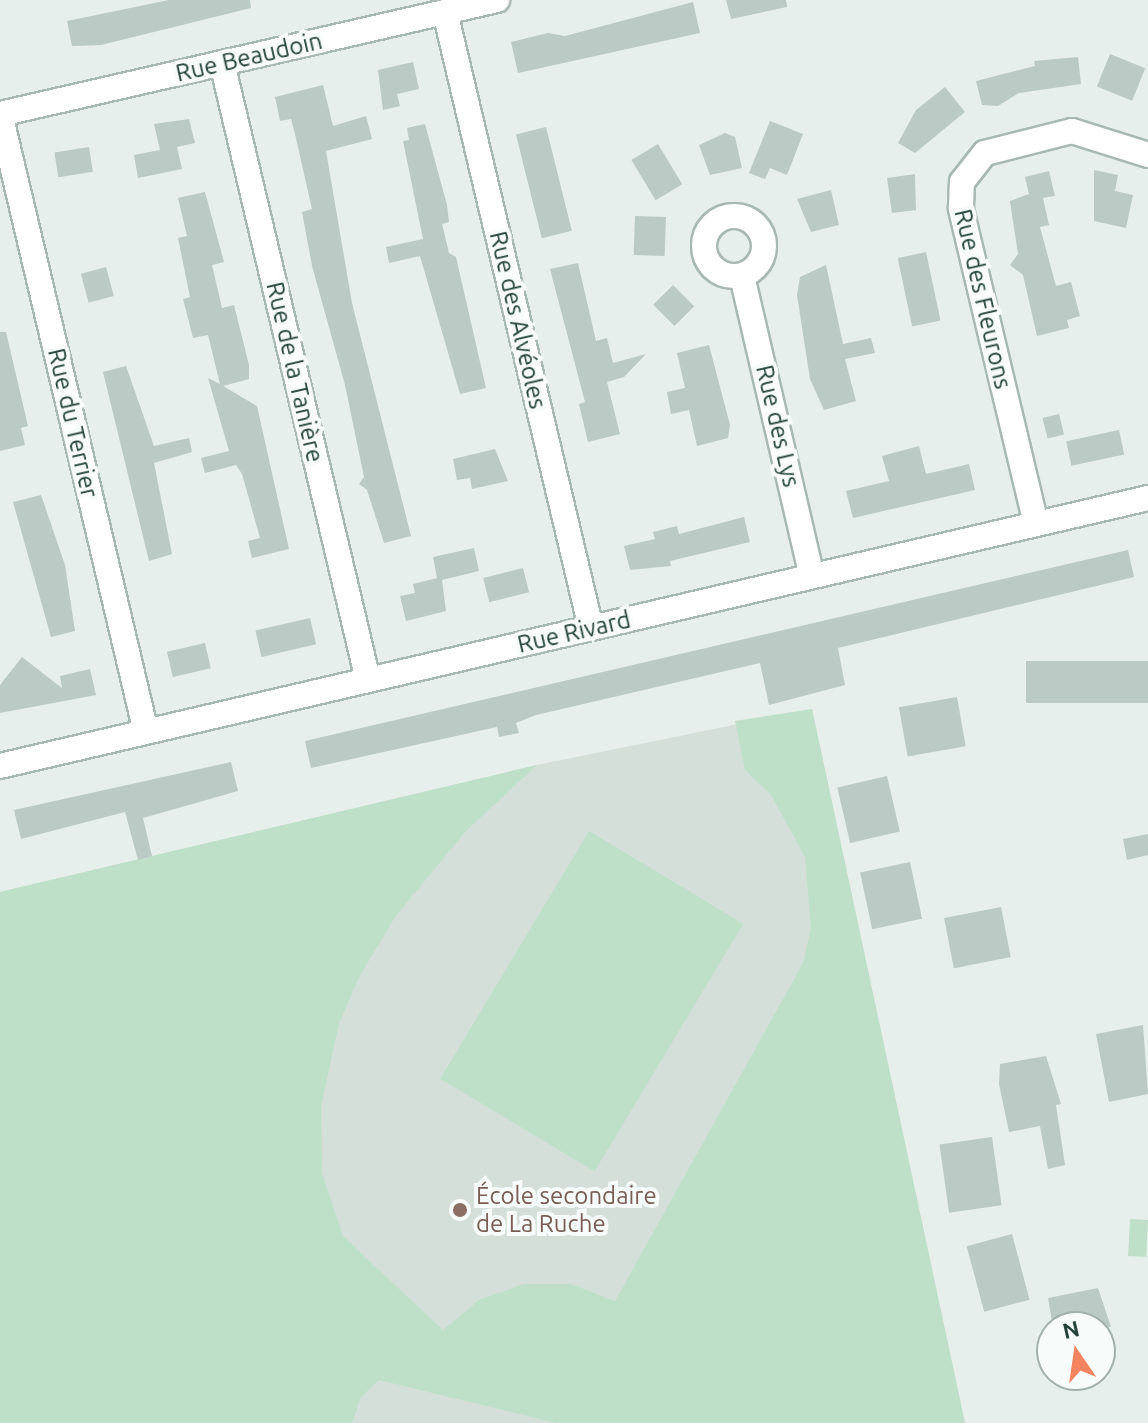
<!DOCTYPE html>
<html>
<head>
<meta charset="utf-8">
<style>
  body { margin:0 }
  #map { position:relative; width:1148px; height:1423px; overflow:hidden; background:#e6efeb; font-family:Ubuntu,sans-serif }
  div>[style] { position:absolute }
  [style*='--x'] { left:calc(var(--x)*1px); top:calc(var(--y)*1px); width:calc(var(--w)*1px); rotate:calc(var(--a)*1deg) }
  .built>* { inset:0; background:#d4dfda }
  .green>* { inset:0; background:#bfe0c8; transform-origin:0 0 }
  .building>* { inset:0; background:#bbcac4; transform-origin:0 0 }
  .roads { filter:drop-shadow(2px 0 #a8b8b2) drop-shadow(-2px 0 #a8b8b2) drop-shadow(0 2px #a8b8b2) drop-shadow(0 -2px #a8b8b2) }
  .minor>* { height:24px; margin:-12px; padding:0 12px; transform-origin:12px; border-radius:12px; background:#fff }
  .minor>.ring { margin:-12px; padding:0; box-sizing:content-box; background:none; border:24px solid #fff; border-radius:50% }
  .dots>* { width:22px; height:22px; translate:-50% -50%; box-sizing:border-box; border:4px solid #f7fbf9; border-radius:50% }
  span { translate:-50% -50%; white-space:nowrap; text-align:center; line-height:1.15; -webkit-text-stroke:8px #f7fbf9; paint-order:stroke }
  .street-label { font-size:24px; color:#24423a }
  .education-label { font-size:24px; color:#785e54 }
  .left { translate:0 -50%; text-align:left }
  .north { position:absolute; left:1036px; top:1311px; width:80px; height:80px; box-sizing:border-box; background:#f7fbf9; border:2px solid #a3b1ad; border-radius:50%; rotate:347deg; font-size:22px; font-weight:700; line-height:32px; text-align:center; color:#24423a }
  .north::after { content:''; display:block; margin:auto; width:28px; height:36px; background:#f4845f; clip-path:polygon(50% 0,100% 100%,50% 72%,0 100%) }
</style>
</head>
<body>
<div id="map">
  <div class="built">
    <div style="clip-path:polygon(812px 709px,965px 1423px,0 1423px,0 892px,537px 765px)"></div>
  </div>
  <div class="green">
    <div style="clip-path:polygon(812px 709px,965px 1423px,556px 1423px,379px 1380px,361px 1397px,352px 1423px,0 1423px,0 892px,537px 765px,466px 831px,395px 917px,359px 977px,339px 1024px,321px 1106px,322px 1173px,343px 1236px,443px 1330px,479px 1300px,524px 1284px,571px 1284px,615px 1301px,803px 963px,811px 928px,805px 857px,771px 795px,745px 770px,735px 721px)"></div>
    <div style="left:589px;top:831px;width:180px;height:289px;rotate:31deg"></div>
    <div style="left:1130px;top:1219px;width:18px;height:37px;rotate:3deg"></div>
  </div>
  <div class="building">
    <div style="clip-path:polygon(169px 0,250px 0,251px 8px,101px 45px,72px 46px,67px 21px)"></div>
    <div style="clip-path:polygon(726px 0,786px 0,787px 7px,731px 19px)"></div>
    <div style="clip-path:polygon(693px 2px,700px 33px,518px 73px,511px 42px,548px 33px,565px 36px)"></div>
    <div style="left:1110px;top:54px;width:38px;height:35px;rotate:22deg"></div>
    <div style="clip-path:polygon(1078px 57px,1081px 84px,1019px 93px,998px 106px,982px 105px,976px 81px,1035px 66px,1034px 61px)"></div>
    <div style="clip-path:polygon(413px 62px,419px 89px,397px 94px,400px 106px,383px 110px,378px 70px)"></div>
    <div style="clip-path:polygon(323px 85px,333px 126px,366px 116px,372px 139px,326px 151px,352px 303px,411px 536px,384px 543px,367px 490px,359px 484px,364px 477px,345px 385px,312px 266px,302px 212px,312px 209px,295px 134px,291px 119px,280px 121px,275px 97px)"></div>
    <div style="clip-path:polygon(945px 87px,965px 112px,915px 153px,898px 143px,916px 110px)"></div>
    <div style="clip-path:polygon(189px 119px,195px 143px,177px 147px,182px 169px,138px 178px,134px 155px,160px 150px,154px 124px)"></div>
    <div style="clip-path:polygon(770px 121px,803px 134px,787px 175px,770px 168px,765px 179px,749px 173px)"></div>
    <div style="clip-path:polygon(425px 124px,447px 205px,449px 222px,442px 224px,449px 253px,456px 257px,486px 388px,460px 394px,420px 256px,389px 263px,386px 247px,423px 239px,403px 141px,409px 140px,407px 128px)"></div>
    <div style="left:546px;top:127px;width:107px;height:31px;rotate:76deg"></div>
    <div style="clip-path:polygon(725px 133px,735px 137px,742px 168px,710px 175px,699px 145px)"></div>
    <div style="left:658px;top:144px;width:47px;height:31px;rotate:59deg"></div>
    <div style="left:89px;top:147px;width:25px;height:35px;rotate:81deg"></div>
    <div style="clip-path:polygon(1094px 170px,1118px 175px,1115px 191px,1133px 195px,1126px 228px,1094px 221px)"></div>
    <div style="clip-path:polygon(1049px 171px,1055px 196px,1043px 198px,1049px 225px,1040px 227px,1056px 286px,1071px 282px,1080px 316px,1067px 320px,1069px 328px,1037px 336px,1023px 275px,1010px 265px,1018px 254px,1010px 201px,1029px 194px,1025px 177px)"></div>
    <div style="clip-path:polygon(915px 174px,916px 210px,892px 213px,887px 178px)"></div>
    <div style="clip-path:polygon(831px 190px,839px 225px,811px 232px,797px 199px)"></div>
    <div style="clip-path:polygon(205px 192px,224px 262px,212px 265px,222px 308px,234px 305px,249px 365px,249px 379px,223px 386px,257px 406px,289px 549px,252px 558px,248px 541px,260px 538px,242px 474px,236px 465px,205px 473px,201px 458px,229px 451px,208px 378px,220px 384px,208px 335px,193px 338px,183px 299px,190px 297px,178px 238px,187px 236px,178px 198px)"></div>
    <div style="left:635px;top:216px;width:31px;height:39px;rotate:2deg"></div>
    <div style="left:926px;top:252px;width:70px;height:29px;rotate:78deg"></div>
    <div style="clip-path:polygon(578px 263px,596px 341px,607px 338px,613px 363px,646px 354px,624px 377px,607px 382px,620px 434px,588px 442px,579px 404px,585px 402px,550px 269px)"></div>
    <div style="clip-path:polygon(826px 265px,843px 344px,871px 338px,875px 353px,845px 359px,856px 401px,824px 410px,810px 379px,797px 295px,800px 277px)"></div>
    <div style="left:106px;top:267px;width:30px;height:26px;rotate:75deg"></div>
    <div style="left:673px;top:285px;width:30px;height:28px;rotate:45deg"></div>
    <div style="clip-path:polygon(0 332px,6px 332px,28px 426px,21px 428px,25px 445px,0 451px)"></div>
    <div style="clip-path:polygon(709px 345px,730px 425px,728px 438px,697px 446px,689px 410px,671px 414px,667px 392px,685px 388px,677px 353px)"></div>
    <div style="clip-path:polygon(126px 366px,154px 446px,189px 438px,192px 452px,154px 463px,172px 554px,149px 561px,103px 372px)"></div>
    <div style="left:1059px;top:414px;width:21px;height:17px;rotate:76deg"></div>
    <div style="left:1119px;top:430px;width:25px;height:54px;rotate:78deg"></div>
    <div style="clip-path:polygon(919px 446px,926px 474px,969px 464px,975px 490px,853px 518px,846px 491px,889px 481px,882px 456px)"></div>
    <div style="clip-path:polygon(495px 449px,508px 481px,472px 489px,470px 478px,457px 480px,453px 459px)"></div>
    <div style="clip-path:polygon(41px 495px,65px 565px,75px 631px,51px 637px,13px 502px)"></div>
    <div style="clip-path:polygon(744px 517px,750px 542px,670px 561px,671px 566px,630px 570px,624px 546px,655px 539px,653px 532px,677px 526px,679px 534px)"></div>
    <div style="clip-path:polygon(474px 548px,479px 571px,442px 580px,446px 611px,406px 621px,400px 596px,415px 593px,413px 584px,437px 578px,433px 557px)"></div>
    <div style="clip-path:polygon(1128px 550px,1134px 577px,838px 648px,845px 685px,769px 705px,760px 663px,536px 715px,516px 723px,519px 733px,499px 737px,497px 727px,311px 768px,305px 741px)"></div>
    <div style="left:523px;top:568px;width:25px;height:41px;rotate:76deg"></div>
    <div style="left:310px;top:618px;width:27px;height:56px;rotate:77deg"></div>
    <div style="left:205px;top:643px;width:26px;height:39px;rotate:77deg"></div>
    <div style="clip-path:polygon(22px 657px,62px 688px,60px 676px,90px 669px,96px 695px,0 713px,0 685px)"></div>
    <div style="left:1148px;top:661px;width:42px;height:122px;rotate:90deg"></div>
    <div style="left:957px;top:697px;width:50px;height:59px;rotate:80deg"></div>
    <div style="clip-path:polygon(231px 762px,238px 791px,143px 818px,152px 856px,138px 860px,125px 812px,21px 839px,14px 810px)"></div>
    <div style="left:887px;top:776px;width:57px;height:51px;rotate:77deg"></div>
    <div style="clip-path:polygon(1148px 834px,1148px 855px,1127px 860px,1123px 839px)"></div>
    <div style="left:910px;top:862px;width:58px;height:51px;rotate:78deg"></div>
    <div style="left:1001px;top:907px;width:51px;height:58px;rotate:79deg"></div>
    <div style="clip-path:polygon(1143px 1025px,1148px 1094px,1109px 1102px,1096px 1034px)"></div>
    <div style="clip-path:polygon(1046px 1056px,1061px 1104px,1056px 1105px,1065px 1165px,1048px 1169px,1040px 1126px,1009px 1132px,999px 1084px,1000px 1064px)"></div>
    <div style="left:992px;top:1137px;width:69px;height:53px;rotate:82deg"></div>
    <div style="left:1012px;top:1234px;width:68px;height:47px;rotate:75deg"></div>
    <div style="clip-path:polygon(1098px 1288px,1111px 1327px,1053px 1327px,1048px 1298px)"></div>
  </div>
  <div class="roads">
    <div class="minor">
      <div style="--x:445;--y:12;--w:633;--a:76.67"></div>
      <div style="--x:222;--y:63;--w:634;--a:76.69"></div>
      <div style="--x:0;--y:114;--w:635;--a:76.71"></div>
      <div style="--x:0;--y:114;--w:510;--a:-12.92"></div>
      <div class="ring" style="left:704px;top:216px;width:36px;height:36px"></div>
      <div style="--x:742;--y:276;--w:308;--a:76.9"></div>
      <div style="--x:1036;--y:524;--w:325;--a:-103.4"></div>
      <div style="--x:961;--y:208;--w:26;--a:-88"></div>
      <div style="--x:962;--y:182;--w:37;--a:-52"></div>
      <div style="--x:985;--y:153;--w:90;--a:-14.2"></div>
      <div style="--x:1072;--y:131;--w:80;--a:17.5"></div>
      <div style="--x:0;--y:766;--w:1179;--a:-13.14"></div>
    </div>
  </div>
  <div class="dots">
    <div style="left:460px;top:1210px;background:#8d6e63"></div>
  </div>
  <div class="street-label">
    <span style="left:249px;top:57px;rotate:-13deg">Rue Beaudoin</span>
    <span style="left:983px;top:299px;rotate:77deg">Rue des Fleurons</span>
    <span style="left:518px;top:320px;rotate:77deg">Rue des Alvéoles</span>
    <span style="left:295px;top:372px;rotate:77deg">Rue de la Tanière</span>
    <span style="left:73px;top:423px;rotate:77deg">Rue du Terrier</span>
    <span style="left:778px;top:426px;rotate:77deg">Rue des Lys</span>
    <span style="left:574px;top:632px;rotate:-13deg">Rue Rivard</span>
  </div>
  <div class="education-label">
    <span class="left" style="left:476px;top:1210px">École secondaire<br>de La Ruche</span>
  </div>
  <div class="north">N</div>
</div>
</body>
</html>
